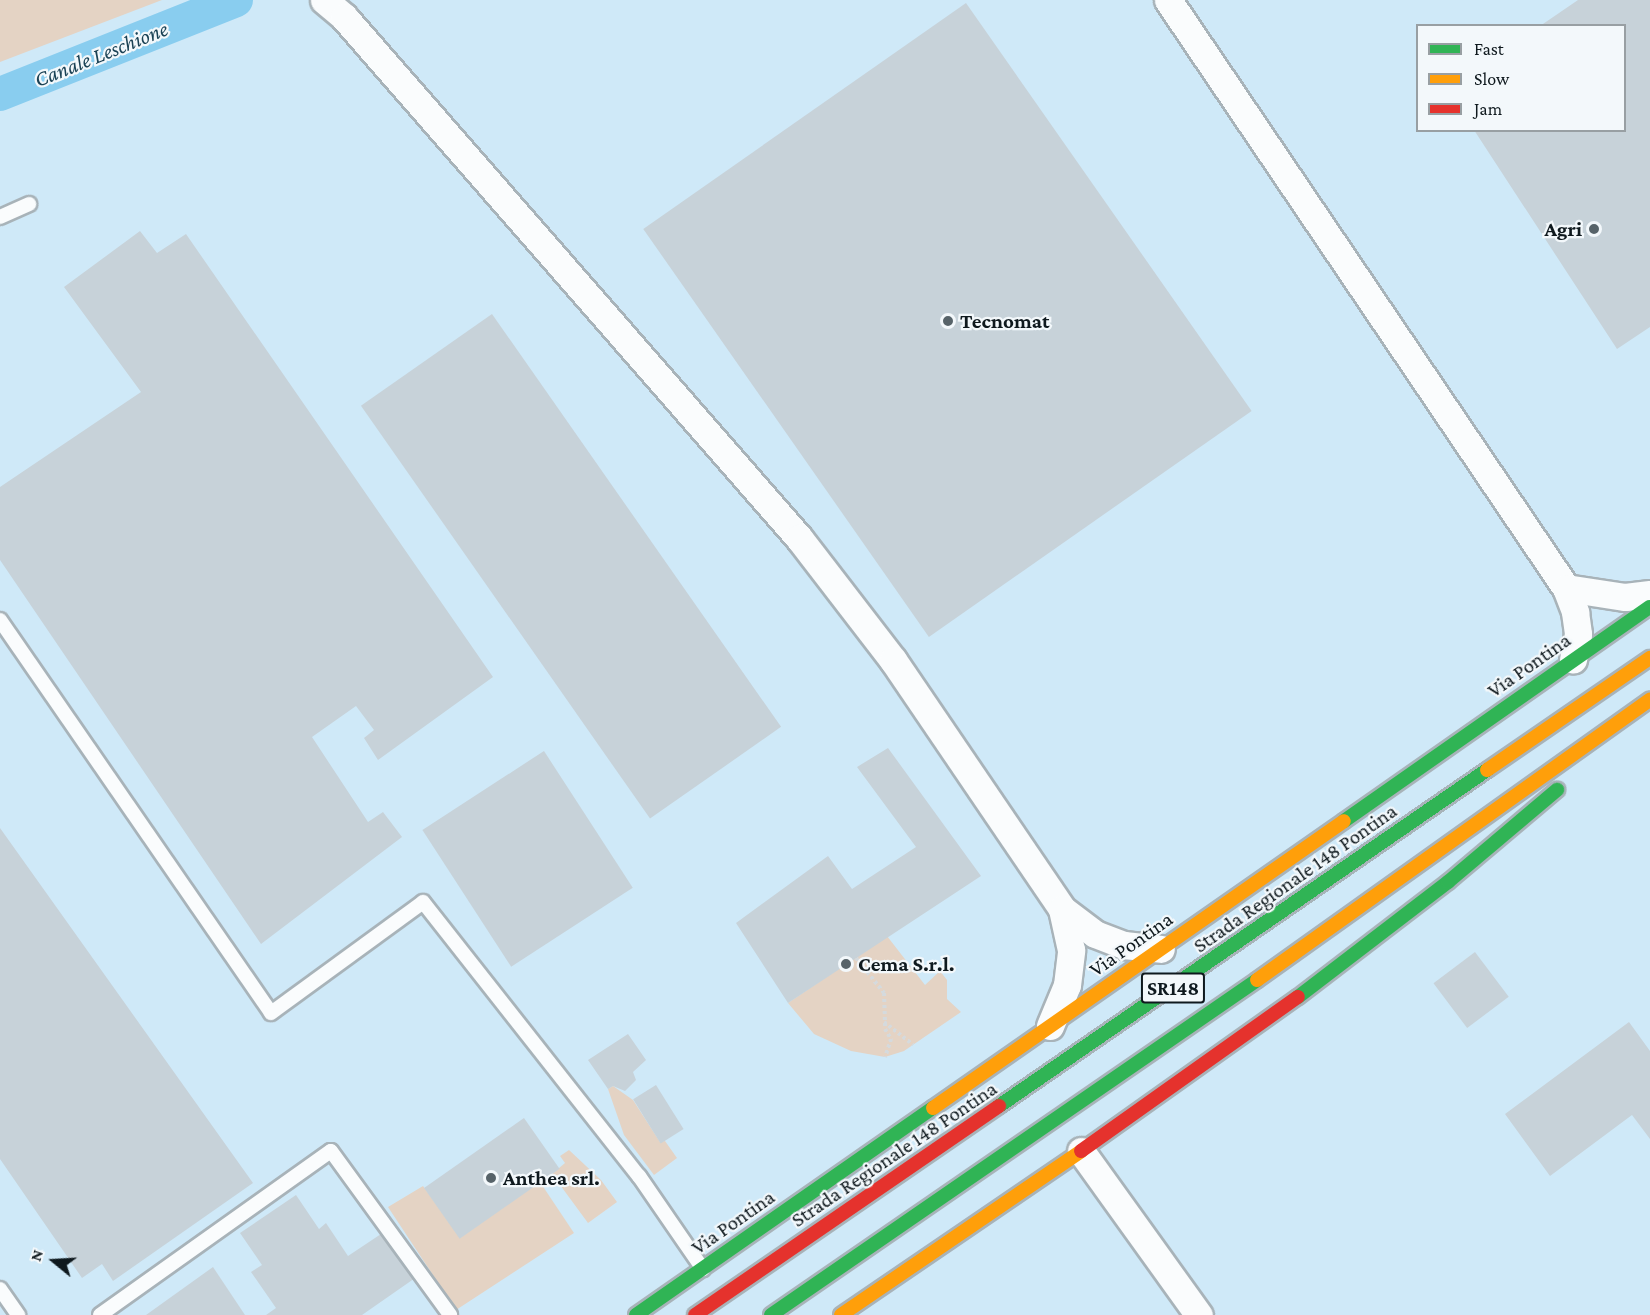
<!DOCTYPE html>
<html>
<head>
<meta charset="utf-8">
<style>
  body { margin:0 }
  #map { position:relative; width:1650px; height:1315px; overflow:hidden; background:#ddecf4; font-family:"Crimson Pro",serif }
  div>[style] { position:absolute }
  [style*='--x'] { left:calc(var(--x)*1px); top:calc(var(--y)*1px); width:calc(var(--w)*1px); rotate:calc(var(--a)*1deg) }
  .built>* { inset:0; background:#cfe9f8 }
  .green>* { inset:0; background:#e4d3c4 }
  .canal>* { height:34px; margin:-17px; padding:0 17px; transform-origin:17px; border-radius:17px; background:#89cdef }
  .building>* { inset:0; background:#c7d2d9; transform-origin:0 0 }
  .path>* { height:4px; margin-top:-2px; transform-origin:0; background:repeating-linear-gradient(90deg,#d5dadd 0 3px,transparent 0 6px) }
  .roads { filter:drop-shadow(2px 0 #a8b3b9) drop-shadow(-2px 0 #a8b3b9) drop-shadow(0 2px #a8b3b9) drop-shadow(0 -2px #a8b3b9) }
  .lane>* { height:14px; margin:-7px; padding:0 7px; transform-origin:7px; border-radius:7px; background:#fafcfd }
  .street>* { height:27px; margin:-13.5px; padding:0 13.5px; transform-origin:13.5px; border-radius:13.5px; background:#fafcfd }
  .fast>* { height:14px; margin:-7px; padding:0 7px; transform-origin:7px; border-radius:7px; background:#30b455 }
  .slow>* { height:14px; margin:-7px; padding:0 7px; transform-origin:7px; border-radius:7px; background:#ff9f0a }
  .jam>* { height:14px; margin:-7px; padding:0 7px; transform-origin:7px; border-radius:7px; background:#e5322d }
  .dots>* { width:16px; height:16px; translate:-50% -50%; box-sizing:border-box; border:3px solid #f3f8fb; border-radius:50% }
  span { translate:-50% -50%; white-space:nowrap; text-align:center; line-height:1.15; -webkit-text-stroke:4.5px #f3f8fb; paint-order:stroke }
  .shield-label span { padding:2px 4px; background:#f3f8fb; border:2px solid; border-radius:4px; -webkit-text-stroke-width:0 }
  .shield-label { font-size:20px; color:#0f191e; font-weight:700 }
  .poi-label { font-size:21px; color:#0f191e; font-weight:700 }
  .right { translate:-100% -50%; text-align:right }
  .left { translate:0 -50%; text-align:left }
  .street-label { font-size:21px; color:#0f191e }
  .water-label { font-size:22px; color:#1a4255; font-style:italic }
  .legend { position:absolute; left:1416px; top:24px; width:210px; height:108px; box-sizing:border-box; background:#f3f8fb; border:2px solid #989fa3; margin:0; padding:8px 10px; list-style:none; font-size:18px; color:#0f191e }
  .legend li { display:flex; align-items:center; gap:12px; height:30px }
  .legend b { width:30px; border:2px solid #989fa3 }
  .north { position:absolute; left:24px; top:1231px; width:60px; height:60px; -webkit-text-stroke:4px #f3f8fb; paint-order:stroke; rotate:288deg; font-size:16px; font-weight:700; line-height:24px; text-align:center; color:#0f191e }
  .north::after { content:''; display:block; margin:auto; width:21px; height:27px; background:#0f191e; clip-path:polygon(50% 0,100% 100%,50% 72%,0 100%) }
</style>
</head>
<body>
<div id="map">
  <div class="built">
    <div style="clip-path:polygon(evenodd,0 0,1650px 0,1650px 1315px,0 1315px,0 0,1418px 26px,1624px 26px,1624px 130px,1418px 130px,1418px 26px)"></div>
  </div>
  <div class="green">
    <div style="clip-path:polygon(0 0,162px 0,0 62px)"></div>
    <div style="clip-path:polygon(887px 936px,925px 985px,940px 971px,947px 980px,947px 999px,961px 1012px,904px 1051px,885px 1057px,851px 1051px,814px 1034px,788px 1003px)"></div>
    <div style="clip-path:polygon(613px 1086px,633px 1100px,660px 1142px,665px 1141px,677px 1158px,654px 1175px,624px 1135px,608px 1089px)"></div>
    <div style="clip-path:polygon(569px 1150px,601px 1180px,617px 1202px,588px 1223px,552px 1174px,565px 1163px,560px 1156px)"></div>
    <div style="clip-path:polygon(540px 1182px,574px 1233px,456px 1310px,388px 1207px,423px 1186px,460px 1237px)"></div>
  </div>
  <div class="canal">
    <div style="--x:0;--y:94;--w:254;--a:-21.7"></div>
  </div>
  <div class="building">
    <div style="clip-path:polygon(1578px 0,1650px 0,1650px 327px,1617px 349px,1474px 130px,1624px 130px,1624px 26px,1540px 26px)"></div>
    <div style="left:966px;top:3px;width:498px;height:394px;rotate:55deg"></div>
    <div style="clip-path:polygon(140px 231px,157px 253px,186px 234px,493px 677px,378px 760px,364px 738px,374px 730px,356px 706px,312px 737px,368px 822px,383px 812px,402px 837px,261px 944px,0 560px,0 487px,141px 392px,64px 287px)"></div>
    <div style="left:492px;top:314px;width:504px;height:160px;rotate:55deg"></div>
    <div style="clip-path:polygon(888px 748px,981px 876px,788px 1003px,736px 923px,828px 856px,852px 889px,916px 847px,857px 767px)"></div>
    <div style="left:544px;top:751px;width:163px;height:145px;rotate:57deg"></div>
    <div style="clip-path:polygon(0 828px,253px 1183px,113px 1281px,102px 1264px,82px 1278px,0 1159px)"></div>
    <div style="left:1475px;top:952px;width:56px;height:52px;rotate:53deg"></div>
    <div style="clip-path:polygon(1629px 1022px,1650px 1051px,1650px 1139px,1632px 1115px,1550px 1176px,1505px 1114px)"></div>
    <div style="clip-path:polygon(628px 1034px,646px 1060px,633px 1072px,636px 1080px,625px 1091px,613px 1086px,608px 1089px,588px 1060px)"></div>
    <div style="left:656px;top:1085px;width:52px;height:27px;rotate:58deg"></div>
    <div style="left:524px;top:1118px;width:62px;height:122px;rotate:55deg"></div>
    <div style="clip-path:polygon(296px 1195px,319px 1229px,326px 1223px,348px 1256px,387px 1230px,418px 1276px,362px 1315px,266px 1315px,276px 1308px,251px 1272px,262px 1265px,240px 1233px)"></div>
    <div style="clip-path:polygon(213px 1267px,245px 1315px,146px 1315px)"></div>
  </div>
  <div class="path">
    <div style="--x:856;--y:958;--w:45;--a:51.3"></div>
    <div style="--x:884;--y:993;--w:36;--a:88"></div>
    <div style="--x:885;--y:1029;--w:12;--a:59"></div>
    <div style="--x:891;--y:1039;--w:19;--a:108"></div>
    <div style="--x:884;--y:1022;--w:37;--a:38"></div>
  </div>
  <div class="roads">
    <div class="lane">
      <div style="--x:0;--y:217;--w:32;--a:-24"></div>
      <div style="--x:0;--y:620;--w:477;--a:55.4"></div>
      <div style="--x:271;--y:1013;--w:188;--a:-36.1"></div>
      <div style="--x:423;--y:902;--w:349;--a:51.8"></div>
      <div style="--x:639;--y:1176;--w:113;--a:55.5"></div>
      <div style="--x:0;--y:1289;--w:32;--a:55"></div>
      <div style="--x:100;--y:1315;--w:283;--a:-35.4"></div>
      <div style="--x:331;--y:1151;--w:203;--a:54"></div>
    </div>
    <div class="street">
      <div style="--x:324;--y:0;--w:26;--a:40"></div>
      <div style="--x:344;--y:17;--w:692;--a:48.87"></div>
      <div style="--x:799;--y:538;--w:154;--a:52.4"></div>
      <div style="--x:893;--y:660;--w:301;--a:55.8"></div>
      <div style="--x:1062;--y:909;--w:41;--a:37.1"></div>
      <div style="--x:1095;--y:934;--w:31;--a:21"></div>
      <div style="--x:1124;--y:945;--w:37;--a:6"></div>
      <div style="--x:1168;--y:0;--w:710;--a:55.91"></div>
      <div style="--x:1566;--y:588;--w:26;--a:69"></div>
      <div style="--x:1575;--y:612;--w:22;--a:82"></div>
      <div style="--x:1578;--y:634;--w:26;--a:101"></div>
      <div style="--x:1566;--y:588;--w:60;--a:8.7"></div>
      <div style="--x:1625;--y:597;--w:25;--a:-7"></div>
      <div style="--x:1050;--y:1026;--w:44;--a:-67.5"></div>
      <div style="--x:1067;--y:985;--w:35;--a:-83"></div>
      <div style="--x:1071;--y:950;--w:42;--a:-102.4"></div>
      <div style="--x:1081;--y:1151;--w:202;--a:54.3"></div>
    </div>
    <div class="fast">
      <div style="--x:1344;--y:821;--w:373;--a:-35"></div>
      <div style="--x:1298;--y:997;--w:189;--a:-37.5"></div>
      <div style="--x:1448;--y:882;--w:143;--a:-40.2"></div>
      <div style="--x:999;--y:1106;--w:592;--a:-34.55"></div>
      <div style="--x:636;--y:1315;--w:362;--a:-34.9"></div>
      <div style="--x:771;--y:1315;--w:590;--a:-34.58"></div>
    </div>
    <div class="slow">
      <div style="--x:1487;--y:770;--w:198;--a:-34.5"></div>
      <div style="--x:1257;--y:980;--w:483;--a:-35.5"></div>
      <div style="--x:933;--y:1108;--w:501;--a:-34.93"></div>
      <div style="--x:841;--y:1315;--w:291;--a:-34.3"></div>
    </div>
    <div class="jam">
      <div style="--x:1081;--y:1151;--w:266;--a:-35.4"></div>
      <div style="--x:695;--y:1315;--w:369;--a:-34.5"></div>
    </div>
  </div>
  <div class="dots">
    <div style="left:1594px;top:229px;background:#576369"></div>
    <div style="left:948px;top:321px;background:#576369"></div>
    <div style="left:846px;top:964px;background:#576369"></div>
    <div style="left:491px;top:1178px;background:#576369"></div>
  </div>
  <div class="shield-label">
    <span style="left:1173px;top:988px">SR148</span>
  </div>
  <div class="poi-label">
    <span class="right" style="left:1582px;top:229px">Agri</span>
    <span class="left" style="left:960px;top:321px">Tecnomat</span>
    <span class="left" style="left:858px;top:964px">Cema S.r.l.</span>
    <span class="left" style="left:503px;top:1178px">Anthea srl.</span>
  </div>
  <div class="street-label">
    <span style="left:1529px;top:665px;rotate:-35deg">Via Pontina</span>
    <span style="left:1295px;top:878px;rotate:-35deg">Strada Regionale 148 Pontina</span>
    <span style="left:1131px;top:944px;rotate:-35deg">Via Pontina</span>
    <span style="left:894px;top:1154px;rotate:-34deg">Strada Regionale 148 Pontina</span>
    <span style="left:733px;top:1222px;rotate:-35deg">Via Pontina</span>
  </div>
  <div class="water-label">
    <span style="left:101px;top:54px;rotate:-22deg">Canale Leschione</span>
  </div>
  <ul class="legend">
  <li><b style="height:8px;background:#30b455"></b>Fast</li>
  <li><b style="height:8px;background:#ff9f0a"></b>Slow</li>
  <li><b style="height:8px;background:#e5322d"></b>Jam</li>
  </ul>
  <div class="north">N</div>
</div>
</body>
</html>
